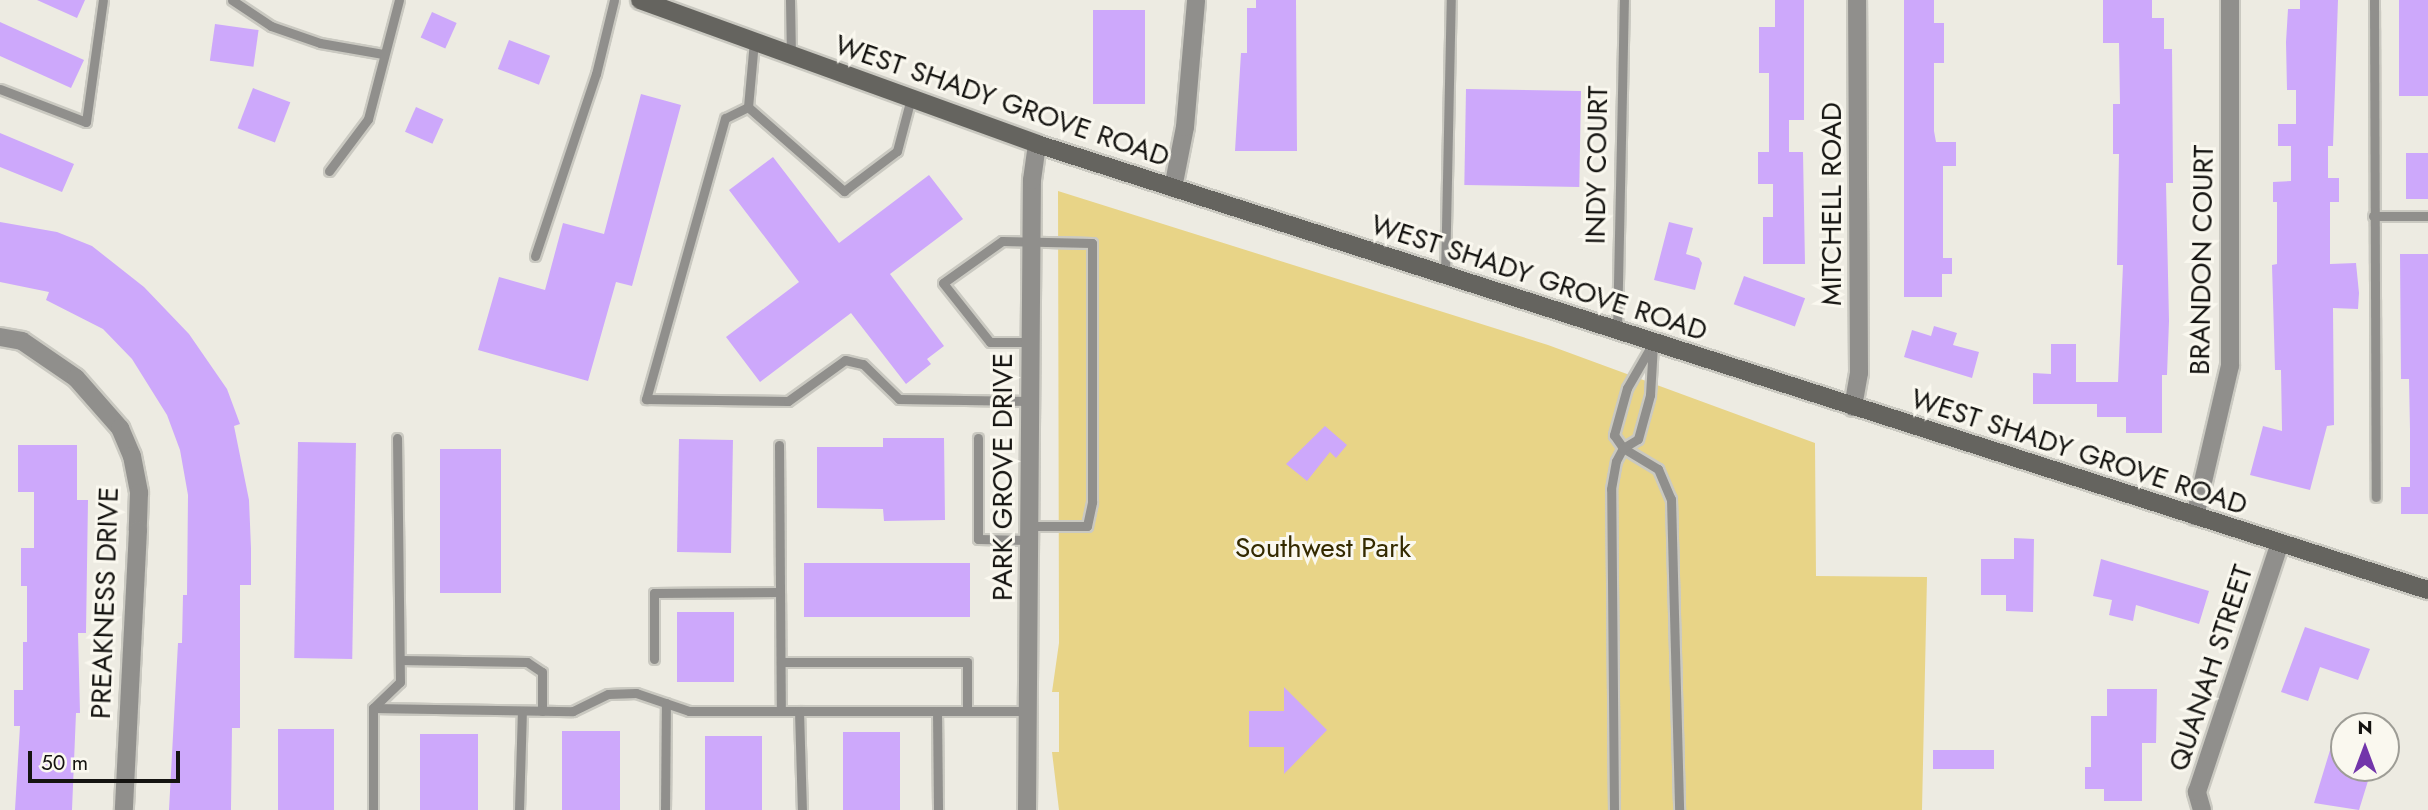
<!DOCTYPE html>
<html>
<head>
<meta charset="utf-8">
<style>
  body { margin:0 }
  #map { position:relative; width:2428px; height:810px; overflow:hidden; background:#edebe2; font-family:Jost,sans-serif }
  div>[style] { position:absolute }
  [style*='--x'] { left:calc(var(--x)*1px); top:calc(var(--y)*1px); width:calc(var(--w)*1px); rotate:calc(var(--a)*1deg) }
  .green>* { inset:0; background:#e8d487 }
  .building>* { inset:0; background:#cda8fb; transform-origin:0 0 }
  .roads { filter:drop-shadow(2px 0 #cac9c1) drop-shadow(-2px 0 #cac9c1) drop-shadow(0 2px #cac9c1) drop-shadow(0 -2px #cac9c1) }
  .lane>* { height:9px; margin:-4.5px; padding:0 4.5px; transform-origin:4.5px; border-radius:4.5px; background:#908f8c }
  .street>* { height:18px; margin:-9px; padding:0 9px; transform-origin:9px; border-radius:9px; background:#908f8c }
  .secondary>* { height:18px; margin:-9px; padding:0 9px; transform-origin:9px; border-radius:9px; background:#65645f }
  span { translate:-50% -50%; white-space:nowrap; text-align:center; line-height:1.15; -webkit-text-stroke:6px #faf8ef; paint-order:stroke }
  .street-label { font-size:28px; color:#151411 }
  .park-label { font-size:28px; color:#342a00 }
  .north { position:absolute; left:2330px; top:712px; width:70px; height:70px; box-sizing:border-box; background:#faf8ef; border:2px solid #9e9d96; border-radius:50%; rotate:0deg; font-size:19px; font-weight:700; line-height:28px; text-align:center; color:#151411 }
  .north::after { content:''; display:block; margin:auto; width:24px; height:32px; background:#7235aa; clip-path:polygon(50% 0,100% 100%,50% 72%,0 100%) }
  .scale { position:absolute; left:28px; top:751px; width:152px; height:32px; box-sizing:border-box; border:4px solid #151411; border-top:0; padding-left:9px; font-size:21px; line-height:24px; white-space:nowrap; color:#151411; -webkit-text-stroke:5px #faf8ef; paint-order:stroke }
</style>
</head>
<body>
<div id="map">
  <div class="green">
    <div style="clip-path:polygon(1058px 191px,1548px 345px,1815px 443px,1816px 576px,1927px 577px,1922px 810px,1059px 810px,1052px 752px,1059px 752px,1059px 692px,1052px 692px,1059px 643px)"></div>
  </div>
  <div class="building">
    <div style="clip-path:polygon(37px 0,85px 0,77px 18px)"></div>
    <div style="clip-path:polygon(1256px 0,1296px 0,1297px 151px,1235px 151px,1241px 53px,1247px 53px,1247px 8px,1256px 8px)"></div>
    <div style="clip-path:polygon(1775px 0,1804px 0,1804px 120px,1789px 120px,1789px 152px,1803px 152px,1805px 264px,1763px 264px,1763px 217px,1773px 217px,1773px 184px,1758px 184px,1758px 152px,1769px 152px,1769px 73px,1759px 73px,1759px 27px,1775px 27px)"></div>
    <div style="clip-path:polygon(1904px 0,1934px 0,1934px 23px,1944px 23px,1944px 63px,1934px 63px,1934px 131px,1936px 142px,1956px 142px,1956px 166px,1943px 166px,1943px 258px,1952px 258px,1952px 274px,1942px 274px,1942px 297px,1904px 297px)"></div>
    <div style="clip-path:polygon(2103px 0,2152px 0,2152px 18px,2164px 18px,2164px 49px,2172px 49px,2173px 183px,2166px 183px,2169px 321px,2167px 375px,2162px 375px,2162px 433px,2126px 433px,2126px 417px,2097px 417px,2097px 404px,2033px 404px,2033px 373px,2051px 374px,2051px 344px,2076px 344px,2076px 382px,2118px 382px,2123px 265px,2117px 265px,2119px 154px,2113px 154px,2113px 104px,2120px 104px,2119px 43px,2103px 43px)"></div>
    <div style="clip-path:polygon(2300px 0,2338px 0,2333px 146px,2328px 146px,2328px 178px,2339px 178px,2339px 202px,2330px 202px,2330px 264px,2356px 263px,2359px 293px,2358px 309px,2333px 308px,2334px 425px,2327px 426px,2310px 490px,2250px 475px,2263px 426px,2282px 431px,2281px 370px,2275px 370px,2272px 265px,2277px 264px,2277px 202px,2273px 202px,2273px 182px,2291px 181px,2291px 146px,2278px 146px,2278px 124px,2296px 124px,2296px 90px,2287px 90px,2286px 42px,2288px 9px,2300px 9px)"></div>
    <div style="left:2399px;top:0;width:29px;height:96px"></div>
    <div style="left:1093px;top:10px;width:52px;height:94px"></div>
    <div style="left:432px;top:12px;width:27px;height:28px;rotate:24deg"></div>
    <div style="clip-path:polygon(0 22px,84px 60px,71px 88px,0 56px)"></div>
    <div style="left:215px;top:24px;width:44px;height:37px;rotate:8deg"></div>
    <div style="left:509px;top:40px;width:44px;height:31px;rotate:21deg"></div>
    <div style="left:253px;top:88px;width:40px;height:43px;rotate:21deg"></div>
    <div style="left:1466px;top:89px;width:115px;height:96px;rotate:1deg"></div>
    <div style="clip-path:polygon(641px 94px,681px 105px,632px 286px,616px 282px,588px 381px,478px 350px,499px 277px,545px 290px,563px 223px,604px 234px)"></div>
    <div style="left:416px;top:107px;width:30px;height:27px;rotate:24deg"></div>
    <div style="clip-path:polygon(0 133px,74px 164px,62px 192px,0 167px)"></div>
    <div style="left:2406px;top:153px;width:22px;height:46px"></div>
    <div style="clip-path:polygon(773px 157px,839px 243px,929px 175px,963px 219px,890px 274px,944px 346px,927px 359px,931px 364px,906px 384px,851px 313px,760px 382px,726px 337px,799px 282px,729px 190px)"></div>
    <div style="clip-path:polygon(0 222px,57px 232px,92px 246px,144px 287px,189px 334px,227px 389px,240px 424px,234px 426px,249px 500px,251px 548px,251px 585px,240px 585px,240px 728px,232px 728px,231px 810px,169px 810px,178px 643px,182px 643px,183px 595px,187px 595px,188px 495px,180px 450px,167px 415px,132px 359px,103px 329px,46px 300px,49px 292px,0 282px)"></div>
    <div style="clip-path:polygon(1669px 222px,1693px 228px,1686px 254px,1699px 258px,1702px 263px,1695px 290px,1654px 280px)"></div>
    <div style="clip-path:polygon(2400px 254px,2428px 254px,2428px 514px,2401px 514px,2401px 487px,2410px 487px,2410px 430px,2409px 379px,2401px 379px)"></div>
    <div style="left:1744px;top:276px;width:65px;height:30px;rotate:20deg"></div>
    <div style="clip-path:polygon(1934px 326px,1957px 333px,1953px 345px,1979px 352px,1972px 378px,1904px 357px,1912px 330px,1931px 336px)"></div>
    <div style="clip-path:polygon(1325px 426px,1347px 445px,1336px 458px,1330px 452px,1307px 481px,1286px 464px)"></div>
    <div style="clip-path:polygon(883px 438px,944px 438px,945px 520px,884px 521px,883px 509px,817px 508px,817px 447px,883px 447px)"></div>
    <div style="left:679px;top:439px;width:54px;height:113px;rotate:1deg"></div>
    <div style="left:298px;top:442px;width:58px;height:216px;rotate:1deg"></div>
    <div style="clip-path:polygon(18px 445px,77px 445px,77px 500px,88px 500px,86px 633px,78px 633px,80px 713px,76px 713px,72px 810px,15px 810px,20px 726px,14px 726px,14px 690px,23px 690px,23px 642px,27px 642px,27px 586px,21px 586px,21px 548px,34px 548px,34px 492px,18px 492px)"></div>
    <div style="left:440px;top:449px;width:61px;height:144px"></div>
    <div style="clip-path:polygon(2014px 538px,2034px 539px,2033px 612px,2006px 611px,2006px 595px,1981px 595px,1981px 559px,2014px 559px)"></div>
    <div style="clip-path:polygon(2101px 559px,2209px 591px,2199px 624px,2136px 605px,2133px 621px,2109px 615px,2112px 600px,2093px 596px)"></div>
    <div style="left:804px;top:563px;width:166px;height:54px"></div>
    <div style="left:677px;top:612px;width:57px;height:70px"></div>
    <div style="clip-path:polygon(2305px 627px,2370px 649px,2358px 680px,2320px 667px,2308px 701px,2281px 692px)"></div>
    <div style="clip-path:polygon(1284px 687px,1327px 730px,1284px 774px,1284px 747px,1249px 747px,1249px 711px,1284px 711px)"></div>
    <div style="clip-path:polygon(2107px 689px,2157px 689px,2156px 743px,2142px 743px,2142px 801px,2104px 801px,2104px 789px,2085px 789px,2085px 767px,2091px 767px,2091px 716px,2107px 716px)"></div>
    <div style="left:278px;top:729px;width:56px;height:81px"></div>
    <div style="left:562px;top:731px;width:58px;height:79px"></div>
    <div style="left:843px;top:732px;width:57px;height:78px"></div>
    <div style="left:420px;top:734px;width:58px;height:76px"></div>
    <div style="left:705px;top:736px;width:57px;height:74px"></div>
    <div style="clip-path:polygon(2331px 747px,2344px 751px,2344px 768px,2372px 768px,2359px 810px,2314px 803px)"></div>
    <div style="left:1933px;top:750px;width:61px;height:19px"></div>
  </div>
  <div class="roads">
    <div class="lane">
      <div style="--x:232;--y:0;--w:47;--a:33.7"></div>
      <div style="--x:271;--y:26;--w:52;--a:19.1"></div>
      <div style="--x:320;--y:43;--w:64;--a:9.9"></div>
      <div style="--x:790;--y:0;--w:55;--a:89"></div>
      <div style="--x:2374;--y:0;--w:497;--a:89.8"></div>
      <div style="--x:0;--y:89;--w:92;--a:21"></div>
      <div style="--x:86;--y:122;--w:123;--a:-82.1"></div>
      <div style="--x:748;--y:107;--w:25;--a:154"></div>
      <div style="--x:725;--y:118;--w:292;--a:105.7"></div>
      <div style="--x:646;--y:399;--w:142;--a:0.8"></div>
      <div style="--x:788;--y:401;--w:70;--a:-35.7"></div>
      <div style="--x:845;--y:360;--w:18;--a:13"></div>
      <div style="--x:863;--y:364;--w:50;--a:44.2"></div>
      <div style="--x:899;--y:399;--w:131;--a:0.9"></div>
      <div style="--x:748;--y:107;--w:128;--a:41.2"></div>
      <div style="--x:844;--y:191;--w:66;--a:-37"></div>
      <div style="--x:897;--y:151;--w:55;--a:-75.2"></div>
      <div style="--x:748;--y:107;--w:66;--a:-84.8"></div>
      <div style="--x:329;--y:171;--w:65;--a:-53.1"></div>
      <div style="--x:368;--y:119;--w:123;--a:-75.4"></div>
      <div style="--x:2373;--y:216;--w:55;--a:0"></div>
      <div style="--x:535;--y:256;--w:192;--a:-71.5"></div>
      <div style="--x:596;--y:74;--w:76;--a:-76.3"></div>
      <div style="--x:1445;--y:275;--w:275;--a:-88.8"></div>
      <div style="--x:1617;--y:331;--w:331;--a:-88.8"></div>
      <div style="--x:1653;--y:343;--w:52;--a:120"></div>
      <div style="--x:1627;--y:388;--w:49;--a:105.5"></div>
      <div style="--x:1614;--y:435;--w:16;--a:55"></div>
      <div style="--x:1623;--y:448;--w:41;--a:31"></div>
      <div style="--x:1658;--y:469;--w:33;--a:67"></div>
      <div style="--x:1671;--y:499;--w:311;--a:88.5"></div>
      <div style="--x:978;--y:438;--w:101;--a:90"></div>
      <div style="--x:978;--y:539;--w:51;--a:1.1"></div>
      <div style="--x:779;--y:445;--w:266;--a:89.6"></div>
      <div style="--x:1029;--y:526;--w:58;--a:0"></div>
      <div style="--x:1087;--y:526;--w:25;--a:-78"></div>
      <div style="--x:1092;--y:502;--w:259;--a:-90"></div>
      <div style="--x:1092;--y:243;--w:90;--a:-178.7"></div>
      <div style="--x:1002;--y:241;--w:72;--a:144.6"></div>
      <div style="--x:943;--y:283;--w:75;--a:51.5"></div>
      <div style="--x:990;--y:342;--w:40;--a:0"></div>
      <div style="--x:654;--y:659;--w:66;--a:-90"></div>
      <div style="--x:654;--y:593;--w:126;--a:-0.5"></div>
      <div style="--x:400;--y:660;--w:127;--a:0.9"></div>
      <div style="--x:527;--y:662;--w:18;--a:34"></div>
      <div style="--x:542;--y:672;--w:39;--a:90"></div>
      <div style="--x:781;--y:662;--w:186;--a:0"></div>
      <div style="--x:967;--y:662;--w:49;--a:90"></div>
      <div style="--x:373;--y:708;--w:200;--a:0.9"></div>
      <div style="--x:573;--y:711;--w:39;--a:-26"></div>
      <div style="--x:608;--y:694;--w:28;--a:-2"></div>
      <div style="--x:636;--y:693;--w:56;--a:18.8"></div>
      <div style="--x:689;--y:711;--w:338;--a:0"></div>
      <div style="--x:373;--y:708;--w:37;--a:-44"></div>
      <div style="--x:400;--y:682;--w:244;--a:-90.7"></div>
      <div style="--x:373;--y:708;--w:102;--a:90"></div>
      <div style="--x:799;--y:711;--w:99;--a:88.3"></div>
      <div style="--x:937;--y:711;--w:99;--a:89.4"></div>
      <div style="--x:519;--y:810;--w:99;--a:-88.3"></div>
      <div style="--x:665;--y:810;--w:107;--a:-89.5"></div>
      <div style="--x:1614;--y:810;--w:321;--a:-90.5"></div>
      <div style="--x:1611;--y:489;--w:28;--a:-80"></div>
      <div style="--x:1616;--y:461;--w:15;--a:-62"></div>
      <div style="--x:1623;--y:448;--w:17;--a:-31"></div>
      <div style="--x:1638;--y:439;--w:46;--a:-74.7"></div>
      <div style="--x:1650;--y:395;--w:51;--a:-86.6"></div>
    </div>
    <div class="street">
      <div style="--x:1173;--y:188;--w:62;--a:-78.9"></div>
      <div style="--x:1185;--y:127;--w:127;--a:-85"></div>
      <div style="--x:0;--y:337;--w:22;--a:10"></div>
      <div style="--x:22;--y:341;--w:65;--a:34.4"></div>
      <div style="--x:76;--y:378;--w:67;--a:48.7"></div>
      <div style="--x:120;--y:428;--w:30;--a:67"></div>
      <div style="--x:132;--y:456;--w:38;--a:79"></div>
      <div style="--x:139;--y:493;--w:37;--a:92"></div>
      <div style="--x:138;--y:530;--w:280;--a:92.9"></div>
      <div style="--x:1853;--y:407;--w:35;--a:-80"></div>
      <div style="--x:1859;--y:373;--w:373;--a:-90.3"></div>
      <div style="--x:2195;--y:516;--w:154;--a:-76.9"></div>
      <div style="--x:2230;--y:366;--w:366;--a:-90"></div>
      <div style="--x:1027;--y:810;--w:630;--a:-89.55"></div>
      <div style="--x:1032;--y:180;--w:36;--a:-82"></div>
      <div style="--x:2202;--y:810;--w:19;--a:-106"></div>
      <div style="--x:2197;--y:792;--w:262;--a:-71.6"></div>
    </div>
    <div class="secondary">
      <div style="--x:640;--y:0;--w:422;--a:19.9"></div>
      <div style="--x:1037;--y:144;--w:1461;--a:17.78"></div>
    </div>
  </div>
  <div class="street-label">
    <span style="left:1002px;top:101px;rotate:19deg">WEST SHADY GROVE ROAD</span>
    <span style="left:1597px;top:165px;rotate:-89deg">INDY COURT</span>
    <span style="left:1832px;top:204px;rotate:-90deg">MITCHELL ROAD</span>
    <span style="left:2202px;top:260px;rotate:-89deg">BRANDON COURT</span>
    <span style="left:1539px;top:278px;rotate:18deg">WEST SHADY GROVE ROAD</span>
    <span style="left:2079px;top:452px;rotate:18deg">WEST SHADY GROVE ROAD</span>
    <span style="left:1003px;top:477px;rotate:-90deg">PARK GROVE DRIVE</span>
    <span style="left:105px;top:603px;rotate:-88deg">PREAKNESS DRIVE</span>
    <span style="left:2211px;top:668px;rotate:-72deg">QUANAH STREET</span>
  </div>
  <div class="park-label">
    <span style="left:1323px;top:548px">Southwest Park</span>
  </div>
  <div class="north">N</div>
  <div class="scale">50 m</div>
</div>
</body>
</html>
